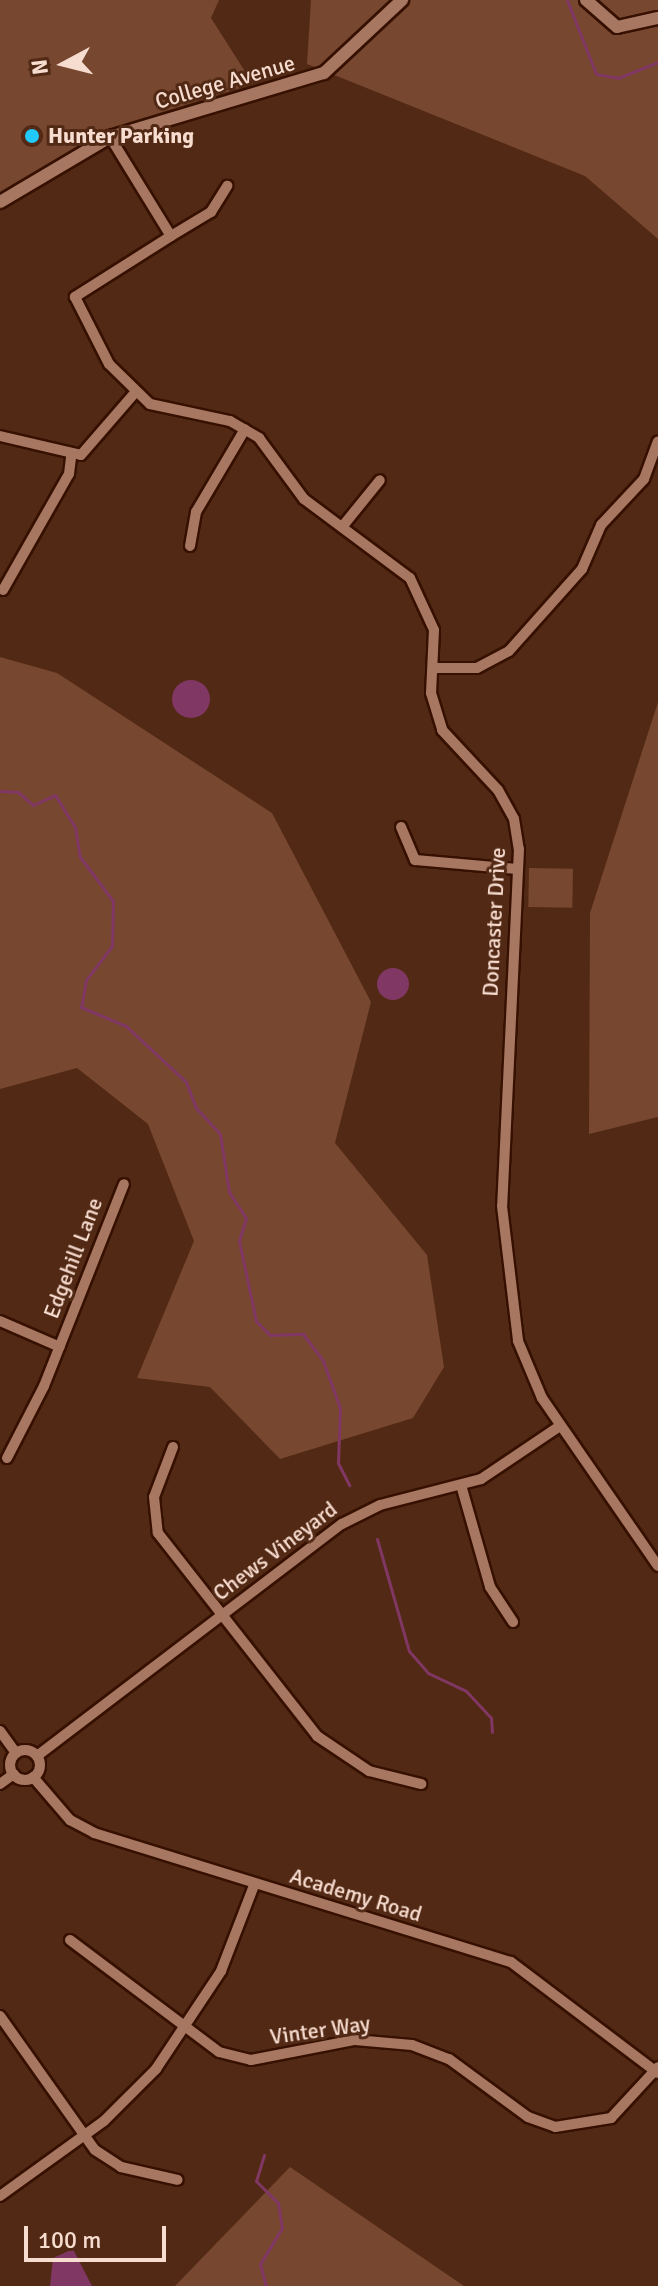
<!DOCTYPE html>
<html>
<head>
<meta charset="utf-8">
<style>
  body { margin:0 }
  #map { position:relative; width:658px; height:2286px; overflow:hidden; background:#522914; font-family:Signika,sans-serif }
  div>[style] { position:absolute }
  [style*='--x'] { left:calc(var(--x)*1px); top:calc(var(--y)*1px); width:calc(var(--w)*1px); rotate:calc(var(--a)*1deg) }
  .green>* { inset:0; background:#774730; transform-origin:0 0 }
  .water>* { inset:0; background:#813763 }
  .round { border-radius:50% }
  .stream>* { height:3px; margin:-1.5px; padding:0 1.5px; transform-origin:1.5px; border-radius:1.5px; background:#813763 }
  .roads { filter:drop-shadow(2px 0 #361000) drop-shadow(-2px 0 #361000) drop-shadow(0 2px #361000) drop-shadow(0 -2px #361000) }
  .minor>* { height:10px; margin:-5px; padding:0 5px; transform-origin:5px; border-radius:5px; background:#a77761 }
  .minor>.ring { margin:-5px; padding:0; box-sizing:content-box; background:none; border:10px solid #a77761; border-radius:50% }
  .tertiary>* { height:12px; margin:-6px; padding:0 6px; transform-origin:6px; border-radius:6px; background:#a77761 }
  .dots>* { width:22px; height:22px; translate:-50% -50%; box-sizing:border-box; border:4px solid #522914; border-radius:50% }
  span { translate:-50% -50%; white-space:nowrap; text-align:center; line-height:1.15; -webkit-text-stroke:6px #522914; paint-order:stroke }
  .street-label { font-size:22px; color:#f7dcd0 }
  .poi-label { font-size:22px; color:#f7dcd0; font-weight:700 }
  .left { translate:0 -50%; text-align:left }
  .north { position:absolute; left:24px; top:24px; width:80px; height:80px; -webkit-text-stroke:6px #522914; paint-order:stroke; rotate:263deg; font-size:22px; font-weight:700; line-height:32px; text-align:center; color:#f7dcd0 }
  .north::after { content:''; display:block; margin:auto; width:28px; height:36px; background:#f7dcd0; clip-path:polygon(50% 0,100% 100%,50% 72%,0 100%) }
  .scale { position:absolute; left:24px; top:2226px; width:142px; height:36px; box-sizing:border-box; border:4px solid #f7dcd0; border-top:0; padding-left:10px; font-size:24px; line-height:28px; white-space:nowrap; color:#f7dcd0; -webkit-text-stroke:6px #522914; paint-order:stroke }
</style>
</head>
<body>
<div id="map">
  <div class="green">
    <div style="clip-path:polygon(0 0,219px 0,211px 18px,253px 84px,114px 127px,0 193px)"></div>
    <div style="clip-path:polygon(311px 0,658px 0,658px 239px,585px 176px,307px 64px)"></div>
    <div style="clip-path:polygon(0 657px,57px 673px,272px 813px,371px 1002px,335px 1143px,427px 1255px,444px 1367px,413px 1418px,280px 1459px,210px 1387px,137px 1378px,194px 1241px,148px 1124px,77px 1068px,0 1089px)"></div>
    <div style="clip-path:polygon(658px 702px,658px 1117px,589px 1134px,590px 913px)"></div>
    <div style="left:529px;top:868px;width:44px;height:39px;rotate:1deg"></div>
    <div style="clip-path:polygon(290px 2167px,464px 2286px,175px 2286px)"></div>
  </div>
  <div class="water">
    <div class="round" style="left:172px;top:680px;width:38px;height:38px"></div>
    <div class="round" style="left:377px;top:968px;width:32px;height:32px"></div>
    <div style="clip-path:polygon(73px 2249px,92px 2286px,50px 2286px,53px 2258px)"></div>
  </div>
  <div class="stream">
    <div style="--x:567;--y:0;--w:79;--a:68.6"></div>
    <div style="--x:596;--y:74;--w:22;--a:10"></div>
    <div style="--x:618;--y:78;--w:43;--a:-21.8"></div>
    <div style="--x:0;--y:791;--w:18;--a:3"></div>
    <div style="--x:18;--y:792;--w:20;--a:41"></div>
    <div style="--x:33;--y:805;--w:24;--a:-24"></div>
    <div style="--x:55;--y:795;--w:38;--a:58"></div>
    <div style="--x:75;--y:827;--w:30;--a:81"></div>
    <div style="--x:80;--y:857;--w:55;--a:53.1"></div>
    <div style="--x:113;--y:901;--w:45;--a:91.3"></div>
    <div style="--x:112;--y:946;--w:43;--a:127.4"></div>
    <div style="--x:86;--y:980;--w:27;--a:100"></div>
    <div style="--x:81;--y:1007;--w:49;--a:22.9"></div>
    <div style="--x:126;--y:1026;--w:82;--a:43"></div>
    <div style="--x:186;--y:1082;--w:28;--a:69"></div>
    <div style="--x:196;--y:1108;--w:35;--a:47"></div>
    <div style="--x:220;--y:1134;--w:59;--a:81.2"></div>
    <div style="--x:229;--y:1192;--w:31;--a:57"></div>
    <div style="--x:246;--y:1218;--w:24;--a:107"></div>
    <div style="--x:239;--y:1241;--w:82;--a:78"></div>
    <div style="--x:256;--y:1321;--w:20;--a:45"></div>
    <div style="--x:270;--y:1335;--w:33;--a:-2"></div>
    <div style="--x:303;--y:1334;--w:34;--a:53"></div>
    <div style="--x:323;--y:1361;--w:50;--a:70.1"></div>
    <div style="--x:340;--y:1408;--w:55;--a:92.1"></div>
    <div style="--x:338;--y:1463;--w:25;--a:63"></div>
    <div style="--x:377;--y:1539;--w:116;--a:74.1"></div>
    <div style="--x:409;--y:1651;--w:29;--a:49"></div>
    <div style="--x:428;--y:1673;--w:42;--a:25.3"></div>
    <div style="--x:466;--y:1691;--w:37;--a:47"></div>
    <div style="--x:491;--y:1718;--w:14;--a:86"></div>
    <div style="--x:264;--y:2155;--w:27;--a:107"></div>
    <div style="--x:256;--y:2181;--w:31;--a:45"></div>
    <div style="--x:278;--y:2203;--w:25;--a:81"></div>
    <div style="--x:282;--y:2228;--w:42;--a:121.4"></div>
    <div style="--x:260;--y:2264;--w:23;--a:75"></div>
  </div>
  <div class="roads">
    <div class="minor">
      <div style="--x:110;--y:137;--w:116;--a:58.4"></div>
      <div style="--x:171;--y:236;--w:114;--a:147.6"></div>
      <div style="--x:75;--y:297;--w:75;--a:63.1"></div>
      <div style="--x:109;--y:364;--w:57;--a:44.3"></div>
      <div style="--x:150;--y:404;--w:82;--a:12"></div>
      <div style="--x:230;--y:421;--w:34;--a:30"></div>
      <div style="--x:259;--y:438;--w:76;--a:53.6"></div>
      <div style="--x:304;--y:499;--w:132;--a:36.7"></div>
      <div style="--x:410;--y:578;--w:57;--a:65.2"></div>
      <div style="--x:434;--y:630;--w:63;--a:92.7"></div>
      <div style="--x:431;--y:693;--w:39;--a:73"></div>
      <div style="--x:442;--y:730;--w:82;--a:47"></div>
      <div style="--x:498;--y:790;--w:33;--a:61"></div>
      <div style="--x:514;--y:819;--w:30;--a:81"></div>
      <div style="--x:519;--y:849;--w:357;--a:92.7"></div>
      <div style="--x:502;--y:1206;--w:136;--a:83.2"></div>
      <div style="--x:518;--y:1341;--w:62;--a:67.2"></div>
      <div style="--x:542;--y:1398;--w:204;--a:55.4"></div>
      <div style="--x:171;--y:236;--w:47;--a:-31"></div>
      <div style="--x:211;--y:212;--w:31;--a:-58"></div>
      <div style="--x:0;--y:436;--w:83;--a:13.2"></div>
      <div style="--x:81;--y:455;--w:79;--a:-49.1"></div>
      <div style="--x:342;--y:527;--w:60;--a:-51"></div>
      <div style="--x:190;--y:546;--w:35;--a:-80"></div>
      <div style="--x:196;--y:512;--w:96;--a:-59.4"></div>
      <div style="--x:3;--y:590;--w:133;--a:-60.4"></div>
      <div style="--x:69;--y:474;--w:17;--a:-83"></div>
      <div style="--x:434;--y:668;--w:43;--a:0"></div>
      <div style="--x:477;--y:668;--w:36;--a:-28"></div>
      <div style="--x:509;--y:651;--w:110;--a:-48.3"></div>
      <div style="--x:582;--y:569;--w:48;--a:-66.6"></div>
      <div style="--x:601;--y:525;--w:63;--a:-46.9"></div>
      <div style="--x:644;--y:479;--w:40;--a:-69.8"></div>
      <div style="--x:401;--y:827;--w:36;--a:67"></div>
      <div style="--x:415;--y:860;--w:103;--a:5"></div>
      <div style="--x:0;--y:1321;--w:65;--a:23.4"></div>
      <div style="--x:173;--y:1447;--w:53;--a:110.8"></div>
      <div style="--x:154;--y:1497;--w:36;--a:84"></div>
      <div style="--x:158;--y:1533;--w:258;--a:51.9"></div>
      <div style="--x:317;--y:1736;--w:63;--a:33.9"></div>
      <div style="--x:369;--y:1771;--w:54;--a:14"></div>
      <div style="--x:7;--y:1458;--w:81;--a:-62.8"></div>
      <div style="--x:44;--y:1386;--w:217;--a:-68.4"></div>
      <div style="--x:461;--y:1485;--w:106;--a:74.1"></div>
      <div style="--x:490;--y:1587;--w:42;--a:56.7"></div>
      <div style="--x:0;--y:1731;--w:27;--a:54"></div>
      <div class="ring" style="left:10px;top:1750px;width:20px;height:20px"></div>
      <div style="--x:37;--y:1756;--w:383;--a:-37.3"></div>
      <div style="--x:342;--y:1524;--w:42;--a:-26.6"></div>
      <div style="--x:380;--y:1505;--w:104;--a:-14.4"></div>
      <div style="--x:481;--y:1479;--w:95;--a:-33.9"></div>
      <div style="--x:33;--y:1777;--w:57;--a:49.3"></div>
      <div style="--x:70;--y:1820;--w:27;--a:28"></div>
      <div style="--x:94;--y:1833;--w:436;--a:17.2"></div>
      <div style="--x:511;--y:1962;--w:184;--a:37.1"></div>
      <div style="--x:0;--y:1784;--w:17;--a:-36"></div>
      <div style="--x:70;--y:1940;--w:186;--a:36.9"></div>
      <div style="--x:219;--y:2052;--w:33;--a:14"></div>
      <div style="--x:251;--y:2060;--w:106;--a:-10.9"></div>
      <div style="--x:355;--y:2040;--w:57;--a:5"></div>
      <div style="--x:412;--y:2045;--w:40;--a:21"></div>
      <div style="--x:449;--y:2059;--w:98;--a:36.3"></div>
      <div style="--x:528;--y:2117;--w:29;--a:20"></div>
      <div style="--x:555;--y:2127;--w:57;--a:-9.1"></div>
      <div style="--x:611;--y:2118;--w:69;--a:-47.3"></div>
      <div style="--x:0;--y:2016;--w:164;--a:54.7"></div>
      <div style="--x:95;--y:2150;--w:31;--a:33"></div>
      <div style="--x:121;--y:2167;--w:58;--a:12.8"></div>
      <div style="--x:0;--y:2196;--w:128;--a:-35.8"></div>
      <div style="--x:104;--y:2121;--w:74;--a:-45"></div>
      <div style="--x:156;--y:2069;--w:118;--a:-56.4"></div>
      <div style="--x:221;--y:1971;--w:94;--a:-68.9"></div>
    </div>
    <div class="tertiary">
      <div style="--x:586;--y:0;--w:41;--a:41.1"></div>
      <div style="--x:617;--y:27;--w:42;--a:-12.4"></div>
      <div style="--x:0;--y:202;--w:128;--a:-30.6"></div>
      <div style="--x:110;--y:137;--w:223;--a:-16.7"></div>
      <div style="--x:324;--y:73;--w:107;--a:-43.1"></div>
    </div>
  </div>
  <div class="dots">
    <div style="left:32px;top:136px;background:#22c9fe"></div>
  </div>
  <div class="street-label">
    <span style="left:225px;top:82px;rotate:-16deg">College Avenue</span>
    <span style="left:494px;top:922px;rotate:-87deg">Doncaster Drive</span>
    <span style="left:73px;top:1258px;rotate:-69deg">Edgehill Lane</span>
    <span style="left:275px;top:1551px;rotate:-37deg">Chews Vineyard</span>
    <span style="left:356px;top:1895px;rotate:17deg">Academy Road</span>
    <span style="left:320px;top:2030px;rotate:-8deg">Vinter Way</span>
  </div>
  <div class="poi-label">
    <span class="left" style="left:48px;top:136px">Hunter Parking</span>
  </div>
  <div class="north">N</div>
  <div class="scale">100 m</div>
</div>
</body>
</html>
